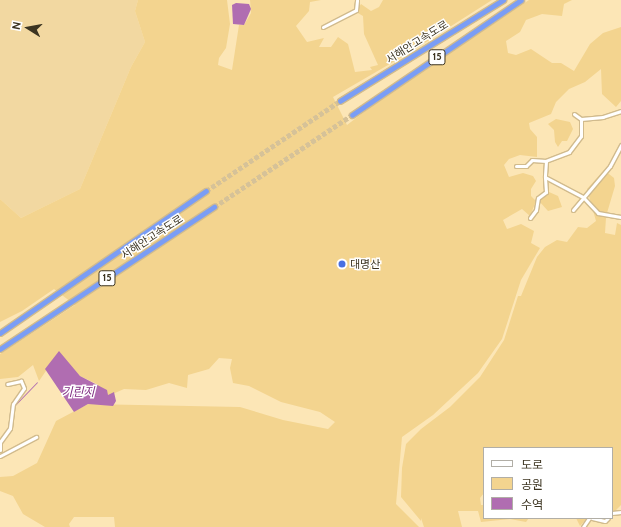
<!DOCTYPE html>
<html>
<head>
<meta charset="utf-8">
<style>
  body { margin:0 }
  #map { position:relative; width:621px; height:527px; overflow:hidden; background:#fce6b6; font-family:Cabin,"Noto Sans KR",sans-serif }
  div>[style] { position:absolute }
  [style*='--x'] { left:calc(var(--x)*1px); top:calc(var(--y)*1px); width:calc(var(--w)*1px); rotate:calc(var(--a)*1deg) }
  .built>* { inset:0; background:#f2d8a1 }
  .green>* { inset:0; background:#f3d48f }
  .water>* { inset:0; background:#b06db1 }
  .stream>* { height:1px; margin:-0.5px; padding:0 0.5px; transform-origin:0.5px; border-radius:0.5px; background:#b06db1 }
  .highway-tunnel>* { height:4.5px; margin-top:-2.25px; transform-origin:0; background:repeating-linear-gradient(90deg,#d6c298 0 4.5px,transparent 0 6.5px) }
  .roads { filter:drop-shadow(1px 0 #d1bb8d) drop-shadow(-1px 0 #d1bb8d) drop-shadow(0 1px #d1bb8d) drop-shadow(0 -1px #d1bb8d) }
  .minor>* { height:3px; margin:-1.5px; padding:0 1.5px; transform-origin:1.5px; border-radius:1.5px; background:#fff }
  .highway>* { height:4.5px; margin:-2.25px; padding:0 2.25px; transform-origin:2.25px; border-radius:2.25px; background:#7a9df5 }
  .dots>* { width:11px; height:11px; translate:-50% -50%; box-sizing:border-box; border:2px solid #fff; border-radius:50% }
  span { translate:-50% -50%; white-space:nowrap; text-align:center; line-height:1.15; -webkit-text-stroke:3px #fff; paint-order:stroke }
  .shield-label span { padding:1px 3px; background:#fff; border:1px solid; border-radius:3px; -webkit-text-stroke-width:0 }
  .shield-label { font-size:10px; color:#3c3421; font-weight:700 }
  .street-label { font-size:11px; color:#3c3421 }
  .poi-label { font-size:11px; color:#3c3421 }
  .left { translate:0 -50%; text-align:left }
  .water-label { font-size:12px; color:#7e2c80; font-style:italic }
  .legend { position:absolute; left:483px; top:447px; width:130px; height:72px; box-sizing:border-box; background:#fff; border:1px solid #b1aea6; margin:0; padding:5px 7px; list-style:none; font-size:12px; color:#3c3421 }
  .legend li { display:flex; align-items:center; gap:8px; height:20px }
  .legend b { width:20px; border:1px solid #b1aea6 }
  .north { position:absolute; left:8px; top:8px; width:40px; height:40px; -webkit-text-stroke:3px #fff; paint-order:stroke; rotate:281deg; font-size:11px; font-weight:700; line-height:16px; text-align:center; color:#3c3421 }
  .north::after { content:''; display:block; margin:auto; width:14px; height:18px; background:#3c3421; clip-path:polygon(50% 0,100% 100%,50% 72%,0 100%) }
</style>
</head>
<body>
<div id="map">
  <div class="built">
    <div style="clip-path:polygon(0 0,138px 0,135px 11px,145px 42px,131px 67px,80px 189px,21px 218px,0 199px)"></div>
  </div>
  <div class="green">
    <div style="clip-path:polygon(138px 0,227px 0,230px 24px,226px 48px,219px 58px,218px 65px,232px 70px,239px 25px,244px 25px,251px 13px,250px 0,321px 0,310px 2px,309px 11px,296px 26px,307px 42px,324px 38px,319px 47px,331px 47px,338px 37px,348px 44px,355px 72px,372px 70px,370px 67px,378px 65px,364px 34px,363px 16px,356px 12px,361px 4px,371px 11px,379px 7px,383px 0,492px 0,412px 51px,333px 97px,347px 125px,385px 96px,529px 0,572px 0,564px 4px,562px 16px,542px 14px,526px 20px,520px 32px,506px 41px,508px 53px,516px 55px,531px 49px,552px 63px,561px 63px,574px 71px,590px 44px,603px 33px,621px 27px,621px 101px,616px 107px,602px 94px,601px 69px,585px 82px,569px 89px,556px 102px,551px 114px,529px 123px,530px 129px,537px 137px,537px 157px,520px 155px,509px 159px,504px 165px,509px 177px,523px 173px,533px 176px,536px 181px,531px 189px,531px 196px,536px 201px,530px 216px,522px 209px,503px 220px,507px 229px,521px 224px,534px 231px,531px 243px,540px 248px,521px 280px,502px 339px,478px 373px,433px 415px,402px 437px,396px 504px,419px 527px,115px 527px,114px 517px,74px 517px,69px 524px,70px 527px,45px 527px,23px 514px,13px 496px,0 491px,0 477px,13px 476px,37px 463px,56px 421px,88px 404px,240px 407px,283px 420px,328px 429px,335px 422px,320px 412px,281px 402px,249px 386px,233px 383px,230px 368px,232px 359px,219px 358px,209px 369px,188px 375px,187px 388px,169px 383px,146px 390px,124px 389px,108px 396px,95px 383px,80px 376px,72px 369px,59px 352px,39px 381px,33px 365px,18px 377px,0 379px,0 354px,75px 305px,54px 289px,22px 311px,0 322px,0 199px,21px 218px,80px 189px,131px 67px,145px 42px,135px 11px)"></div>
    <div style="clip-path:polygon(556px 119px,570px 122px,573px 129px,567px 141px,562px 141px,558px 147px,555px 142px,554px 130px,548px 124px)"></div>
    <div style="clip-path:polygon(604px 170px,614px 178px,615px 186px,607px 213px,604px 216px,606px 218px,605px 233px,615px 235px,617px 223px,621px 225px,621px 505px,612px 514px,612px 448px,484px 448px,484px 493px,480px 498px,481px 505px,484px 505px,484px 518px,529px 518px,526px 522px,510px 519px,481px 522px,478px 511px,458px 511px,462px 527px,424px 527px,421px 518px,421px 521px,401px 497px,402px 468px,406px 444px,421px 429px,450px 407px,480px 377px,504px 340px,518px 296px,521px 296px,537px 257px,545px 247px,557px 240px,567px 242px,578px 227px,587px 228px,596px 221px,587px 189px)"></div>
    <div style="clip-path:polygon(549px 192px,558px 196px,562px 207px,548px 211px,539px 201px)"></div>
    <div style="clip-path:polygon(576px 518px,587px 518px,580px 526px)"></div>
  </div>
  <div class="water">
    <div style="clip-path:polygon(236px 3px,249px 4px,251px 9px,244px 25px,233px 24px,232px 5px)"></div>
    <div style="clip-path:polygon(59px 351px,80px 376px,107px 390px,108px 395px,114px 392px,116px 401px,113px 406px,88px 404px,74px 412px,45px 369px)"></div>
  </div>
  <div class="stream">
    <div style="--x:14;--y:406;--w:33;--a:-46"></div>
    <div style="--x:12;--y:424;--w:15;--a:-82"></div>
  </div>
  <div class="highway-tunnel">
    <div style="--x:206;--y:191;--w:161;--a:-33.9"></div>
    <div style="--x:214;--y:207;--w:166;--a:-33.7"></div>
  </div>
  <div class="roads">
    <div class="minor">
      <div style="--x:323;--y:27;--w:37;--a:-27"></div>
      <div style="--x:356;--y:10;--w:10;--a:-84"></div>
      <div style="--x:621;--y:111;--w:19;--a:162"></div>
      <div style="--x:603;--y:117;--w:22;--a:175"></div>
      <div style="--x:581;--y:119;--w:17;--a:90"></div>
      <div style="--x:581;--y:136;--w:20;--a:127"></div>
      <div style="--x:569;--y:152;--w:25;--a:159"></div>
      <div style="--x:546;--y:161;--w:16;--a:94"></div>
      <div style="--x:545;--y:177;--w:43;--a:27.8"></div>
      <div style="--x:583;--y:197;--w:22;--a:47"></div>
      <div style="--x:598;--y:213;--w:23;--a:10"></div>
      <div style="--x:574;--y:114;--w:9;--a:36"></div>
      <div style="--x:516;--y:166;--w:10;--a:0"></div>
      <div style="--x:526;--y:166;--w:8;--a:-45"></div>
      <div style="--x:532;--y:160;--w:14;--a:4"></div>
      <div style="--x:573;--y:210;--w:57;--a:-49.9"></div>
      <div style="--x:610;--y:166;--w:24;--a:-62"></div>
      <div style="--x:530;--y:218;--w:10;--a:-53"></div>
      <div style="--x:536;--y:210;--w:12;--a:-81"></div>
      <div style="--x:538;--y:198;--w:10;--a:-37"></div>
      <div style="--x:546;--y:192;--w:15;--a:-94"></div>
      <div style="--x:0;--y:450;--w:8;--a:-90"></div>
      <div style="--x:0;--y:442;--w:17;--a:-54"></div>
      <div style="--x:10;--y:428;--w:24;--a:-83"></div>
      <div style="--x:13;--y:404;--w:19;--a:-55"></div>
      <div style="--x:24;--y:388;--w:8;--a:-113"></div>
      <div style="--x:21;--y:381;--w:14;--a:168"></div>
      <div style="--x:0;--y:456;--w:41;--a:-27.8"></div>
      <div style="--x:612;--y:513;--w:9;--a:-6"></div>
      <div style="--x:592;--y:518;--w:13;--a:13"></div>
      <div style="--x:605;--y:521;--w:4;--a:-45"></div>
      <div style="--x:583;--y:527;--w:11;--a:-56"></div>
    </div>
    <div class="highway">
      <div style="--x:340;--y:101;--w:192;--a:-31.8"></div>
      <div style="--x:352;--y:115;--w:204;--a:-34.2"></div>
      <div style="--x:0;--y:333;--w:250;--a:-34.6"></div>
      <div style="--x:0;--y:349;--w:257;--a:-33.6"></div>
    </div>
  </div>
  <div class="dots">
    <div style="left:342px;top:264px;background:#486fe2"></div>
  </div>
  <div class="shield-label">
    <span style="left:437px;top:57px">15</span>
    <span style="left:107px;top:278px">15</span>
  </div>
  <div class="street-label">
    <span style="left:417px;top:42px;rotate:-32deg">서해안고속도로</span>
    <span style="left:152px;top:237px;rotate:-33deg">서해안고속도로</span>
  </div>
  <div class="poi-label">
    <span class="left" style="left:350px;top:264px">대명산</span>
  </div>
  <div class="water-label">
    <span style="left:78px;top:392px">기린지</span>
  </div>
  <ul class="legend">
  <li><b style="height:5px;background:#fff"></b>도로</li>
  <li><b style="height:11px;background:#f3d48f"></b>공원</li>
  <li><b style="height:11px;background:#b06db1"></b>수역</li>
  </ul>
  <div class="north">N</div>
</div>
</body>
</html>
